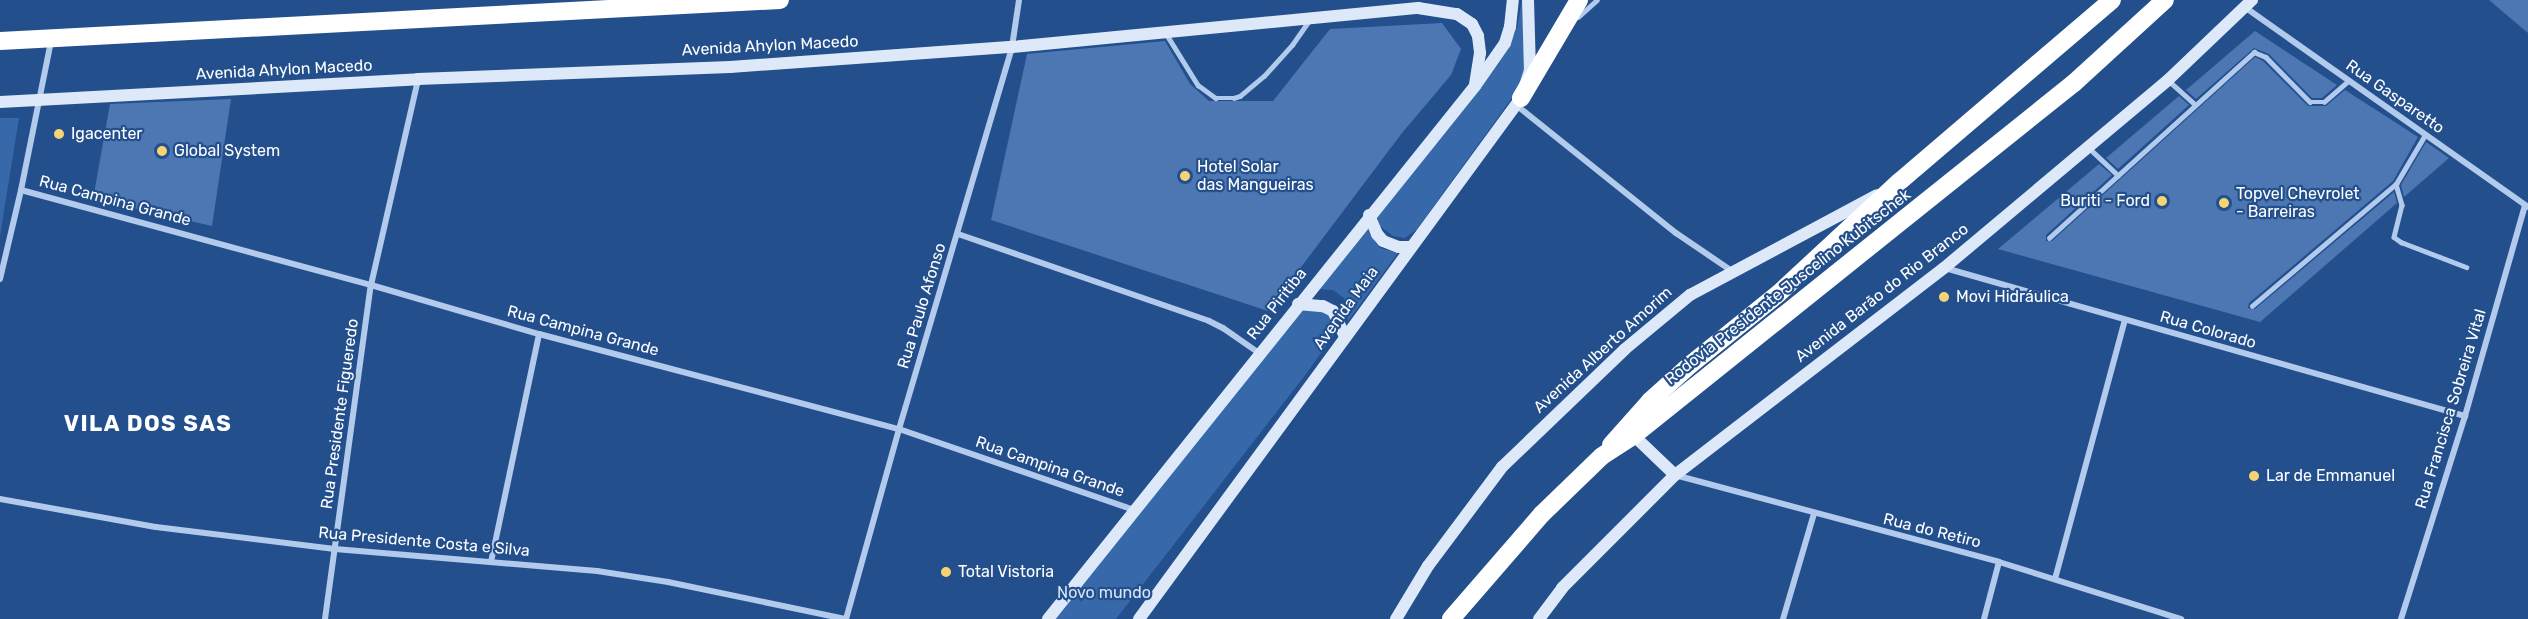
<!DOCTYPE html>
<html>
<head>
<meta charset="utf-8">
<style>
  body { margin:0 }
  #map { position:relative; width:2528px; height:619px; overflow:hidden; background:#234f8d; font-family:Rubik,sans-serif }
  div>[style] { position:absolute }
  [style*='--x'] { left:calc(var(--x)*1px); top:calc(var(--y)*1px); width:calc(var(--w)*1px); rotate:calc(var(--a)*1deg) }
  .green>* { inset:0; background:#3768a9 }
  .building>* { inset:0; background:#4c77b3 }
  .lane>* { height:4.5px; margin:-2.25px; padding:0 2.25px; transform-origin:2.25px; border-radius:2.25px; background:#b2caeb }
  .street>* { height:6px; margin:-3px; padding:0 3px; transform-origin:3px; border-radius:3px; background:#b2caeb }
  .secondary>* { height:12px; margin:-6px; padding:0 6px; transform-origin:6px; border-radius:6px; background:#dde8f9 }
  .highway>* { height:18px; margin:-9px; padding:0 9px; transform-origin:9px; border-radius:9px; background:#fff }
  .dots>* { width:16px; height:16px; translate:-50% -50%; box-sizing:border-box; border:3px solid #234f8d; border-radius:50% }
  span { translate:-50% -50%; white-space:nowrap; text-align:center; line-height:1.15; -webkit-text-stroke:4.5px #234f8d; paint-order:stroke }
  .street-label { font-size:16px; color:#fff }
  .poi-label { font-size:16px; color:#fff }
  .left { translate:0 -50%; text-align:left }
  .right { translate:-100% -50%; text-align:right }
  .park-label { font-size:16px; color:#d7e5f8 }
  .district-label { font-size:22px; color:#fff; font-weight:700; letter-spacing:1.5px }
</style>
</head>
<body>
<div id="map">
  <div class="green">
    <div style="clip-path:polygon(1522px 0,1524px 0,1527px 66px,1517px 91px,1417px 229px,1405px 238px,1393px 236px,1380px 226px,1377px 217px,1505px 52px,1517px 28px)"></div>
    <div style="clip-path:polygon(0 118px,19px 118px,0 236px)"></div>
    <div style="clip-path:polygon(1365px 225px,1380px 248px,1398px 253px,1348px 321px,1344px 298px,1333px 290px,1318px 289px)"></div>
    <div style="clip-path:polygon(1304px 303px,1335px 317px,1338px 329px,1306px 374px,1116px 619px,1051px 619px)"></div>
  </div>
  <div class="building">
    <div style="clip-path:polygon(2489px 0,2528px 0,2528px 33px)"></div>
    <div style="clip-path:polygon(1442px 23px,1461px 49px,1451px 75px,1402px 133px,1268px 311px,991px 220px,1027px 54px,1165px 41px,1190px 84px,1209px 101px,1273px 101px,1330px 29px)"></div>
    <div style="clip-path:polygon(2255px 31px,2337px 85px,2322px 98px,2312px 98px,2269px 54px,2254px 48px,2196px 99px,2186px 90px)"></div>
    <div style="clip-path:polygon(2255px 57px,2263px 61px,2308px 106px,2326px 106px,2345px 90px,2418px 137px,2393px 181px,2249px 303px,2248px 308px,2255px 309px,2394px 192px,2397px 203px,2260px 322px,1998px 249px,2099px 164px,2112px 175px,2046px 235px,2046px 241px,2052px 241px)"></div>
    <div style="clip-path:polygon(2179px 96px,2189px 105px,2118px 169px,2106px 158px)"></div>
    <div style="clip-path:polygon(231px 99px,212px 226px,93px 199px,110px 104px)"></div>
    <div style="clip-path:polygon(2426px 142px,2449px 158px,2404px 197px,2401px 185px)"></div>
  </div>
  <div class="lane">
    <div style="--x:1578;--y:17;--w:25;--a:-42"></div>
    <div style="--x:1167;--y:35;--w:59;--a:58.2"></div>
    <div style="--x:1198;--y:85;--w:22;--a:36"></div>
    <div style="--x:1216;--y:98;--w:18;--a:0"></div>
    <div style="--x:1234;--y:98;--w:6;--a:-18"></div>
    <div style="--x:1240;--y:96;--w:31;--a:-40"></div>
    <div style="--x:1264;--y:76;--w:42;--a:-47.9"></div>
    <div style="--x:1292;--y:45;--w:28;--a:-55"></div>
    <div style="--x:2168;--y:80;--w:36;--a:42"></div>
    <div style="--x:2089;--y:148;--w:40;--a:43"></div>
    <div style="--x:2396;--y:184;--w:22;--a:74"></div>
    <div style="--x:2402;--y:205;--w:33;--a:104"></div>
    <div style="--x:2394;--y:237;--w:9;--a:36"></div>
    <div style="--x:2401;--y:242;--w:70;--a:21"></div>
    <div style="--x:2049;--y:238;--w:277;--a:-42.2"></div>
    <div style="--x:2254;--y:52;--w:13;--a:23"></div>
    <div style="--x:2266;--y:57;--w:63;--a:45.6"></div>
    <div style="--x:2310;--y:102;--w:14;--a:0"></div>
    <div style="--x:2324;--y:102;--w:32;--a:-41"></div>
    <div style="--x:2252;--y:306;--w:189;--a:-40.3"></div>
    <div style="--x:2396;--y:184;--w:57;--a:-59.4"></div>
  </div>
  <div class="street">
    <div style="--x:2246;--y:8;--w:345;--a:35.2"></div>
    <div style="--x:1516;--y:105;--w:205;--a:38.7"></div>
    <div style="--x:1676;--y:233;--w:68;--a:34.2"></div>
    <div style="--x:21;--y:190;--w:363;--a:15.2"></div>
    <div style="--x:371;--y:285;--w:175;--a:16.3"></div>
    <div style="--x:539;--y:334;--w:372;--a:14.8"></div>
    <div style="--x:899;--y:429;--w:249;--a:19"></div>
    <div style="--x:958;--y:234;--w:266;--a:19.1"></div>
    <div style="--x:1209;--y:321;--w:16;--a:27"></div>
    <div style="--x:1223;--y:328;--w:44;--a:34.8"></div>
    <div style="--x:1945;--y:268;--w:541;--a:15.89"></div>
    <div style="--x:0;--y:279;--w:91;--a:-76.7"></div>
    <div style="--x:21;--y:190;--w:152;--a:-78.6"></div>
    <div style="--x:1675;--y:475;--w:335;--a:15"></div>
    <div style="--x:1999;--y:562;--w:191;--a:17.4"></div>
    <div style="--x:0;--y:499;--w:158;--a:10.2"></div>
    <div style="--x:156;--y:527;--w:180;--a:7"></div>
    <div style="--x:335;--y:549;--w:263;--a:4.8"></div>
    <div style="--x:597;--y:571;--w:72;--a:8.8"></div>
    <div style="--x:668;--y:582;--w:181;--a:11.8"></div>
    <div style="--x:491;--y:562;--w:233;--a:-78.1"></div>
    <div style="--x:2055;--y:579;--w:268;--a:-74.9"></div>
    <div style="--x:325;--y:619;--w:337;--a:-82.2"></div>
    <div style="--x:371;--y:285;--w:211;--a:-77.1"></div>
    <div style="--x:846;--y:619;--w:197;--a:-74.4"></div>
    <div style="--x:899;--y:429;--w:398;--a:-73.5"></div>
    <div style="--x:1012;--y:47;--w:48;--a:-81.5"></div>
    <div style="--x:1783;--y:619;--w:109;--a:-73.6"></div>
    <div style="--x:1984;--y:619;--w:59;--a:-75.3"></div>
    <div style="--x:2401;--y:619;--w:213;--a:-72.5"></div>
    <div style="--x:2465;--y:416;--w:219;--a:-74.1"></div>
  </div>
  <div class="secondary">
    <div style="--x:0;--y:102;--w:419;--a:-3.1"></div>
    <div style="--x:418;--y:79;--w:312;--a:-2.2"></div>
    <div style="--x:730;--y:67;--w:283;--a:-4.1"></div>
    <div style="--x:1012;--y:47;--w:408;--a:-5.5"></div>
    <div style="--x:1418;--y:8;--w:39;--a:9"></div>
    <div style="--x:1457;--y:14;--w:18;--a:34"></div>
    <div style="--x:1472;--y:24;--w:13;--a:63"></div>
    <div style="--x:1478;--y:36;--w:17;--a:83"></div>
    <div style="--x:1480;--y:53;--w:33;--a:99"></div>
    <div style="--x:1369;--y:215;--w:21;--a:67"></div>
    <div style="--x:1377;--y:234;--w:9;--a:49"></div>
    <div style="--x:1383;--y:241;--w:17;--a:21"></div>
    <div style="--x:1399;--y:247;--w:12;--a:0"></div>
    <div style="--x:1298;--y:304;--w:25;--a:5"></div>
    <div style="--x:1323;--y:306;--w:11;--a:27"></div>
    <div style="--x:1333;--y:311;--w:29;--a:65"></div>
    <div style="--x:1630;--y:432;--w:62;--a:43.7"></div>
    <div style="--x:1048;--y:619;--w:683;--a:-51.3"></div>
    <div style="--x:1475;--y:86;--w:52;--a:-55.1"></div>
    <div style="--x:1505;--y:43;--w:17;--a:-73"></div>
    <div style="--x:1510;--y:27;--w:27;--a:-84"></div>
    <div style="--x:1139;--y:619;--w:646;--a:-53.75"></div>
    <div style="--x:1521;--y:98;--w:28;--a:-72"></div>
    <div style="--x:1530;--y:71;--w:71;--a:-91.6"></div>
    <div style="--x:1396;--y:619;--w:62;--a:-58.9"></div>
    <div style="--x:1428;--y:566;--w:124;--a:-53.2"></div>
    <div style="--x:1502;--y:467;--w:170;--a:-43.8"></div>
    <div style="--x:1625;--y:349;--w:85;--a:-39.7"></div>
    <div style="--x:1690;--y:295;--w:212;--a:-28.1"></div>
    <div style="--x:1539;--y:619;--w:39;--a:-53"></div>
    <div style="--x:1562;--y:588;--w:160;--a:-45"></div>
    <div style="--x:1675;--y:475;--w:339;--a:-37.6"></div>
    <div style="--x:1944;--y:268;--w:292;--a:-40"></div>
    <div style="--x:2168;--y:80;--w:116;--a:-43.6"></div>
  </div>
  <div class="highway">
    <div style="--x:0;--y:41;--w:781;--a:-3.01"></div>
    <div style="--x:1521;--y:98;--w:114;--a:-59.4"></div>
    <div style="--x:1611;--y:445;--w:59;--a:-48.4"></div>
    <div style="--x:1650;--y:401;--w:54;--a:-42"></div>
    <div style="--x:1690;--y:365;--w:113;--a:-38.9"></div>
    <div style="--x:1778;--y:294;--w:165;--a:-42.8"></div>
    <div style="--x:1899;--y:182;--w:280;--a:-40.5"></div>
    <div style="--x:1451;--y:619;--w:139;--a:-49.1"></div>
    <div style="--x:1542;--y:514;--w:83;--a:-44"></div>
    <div style="--x:1602;--y:456;--w:37;--a:-33"></div>
    <div style="--x:1633;--y:436;--w:565;--a:-38.68"></div>
    <div style="--x:2074;--y:83;--w:123;--a:-42.4"></div>
  </div>
  <div class="dots">
    <div style="left:59px;top:134px;background:#f6d475"></div>
    <div style="left:162px;top:151px;background:#f6d475"></div>
    <div style="left:1185px;top:176px;background:#f6d475"></div>
    <div style="left:2162px;top:201px;background:#f6d475"></div>
    <div style="left:2224px;top:203px;background:#f6d475"></div>
    <div style="left:1944px;top:297px;background:#f6d475"></div>
    <div style="left:2254px;top:476px;background:#f6d475"></div>
    <div style="left:946px;top:572px;background:#f6d475"></div>
  </div>
  <div class="street-label">
    <span style="left:770px;top:46px;rotate:-3deg">Avenida Ahylon Macedo</span>
    <span style="left:284px;top:70px;rotate:-3deg">Avenida Ahylon Macedo</span>
    <span style="left:2395px;top:97px;rotate:35deg">Rua Gasparetto</span>
    <span style="left:115px;top:201px;rotate:15deg">Rua Campina Grande</span>
    <span style="left:1788px;top:287px;rotate:-38deg">Rodovia Presidente Juscelino Kubitschek</span>
    <span style="left:1882px;top:293px;rotate:-38deg">Avenida Barão do Rio Branco</span>
    <span style="left:1277px;top:304px;rotate:-52deg">Rua Piritiba</span>
    <span style="left:922px;top:306px;rotate:-73deg">Rua Paulo Afonso</span>
    <span style="left:1346px;top:308px;rotate:-54deg">Avenida Maia</span>
    <span style="left:2208px;top:330px;rotate:16deg">Rua Colorado</span>
    <span style="left:583px;top:331px;rotate:15deg">Rua Campina Grande</span>
    <span style="left:1603px;top:350px;rotate:-42deg">Avenida Alberto Amorim</span>
    <span style="left:2451px;top:409px;rotate:-73deg">Rua Francisca Sobreira Vital</span>
    <span style="left:340px;top:414px;rotate:-82deg">Rua Presidente Figueredo</span>
    <span style="left:1050px;top:467px;rotate:19deg">Rua Campina Grande</span>
    <span style="left:1932px;top:531px;rotate:14deg">Rua do Retiro</span>
    <span style="left:424px;top:542px;rotate:5deg">Rua Presidente Costa e Silva</span>
  </div>
  <div class="poi-label">
    <span class="left" style="left:71px;top:134px">Igacenter</span>
    <span class="left" style="left:174px;top:151px">Global System</span>
    <span class="left" style="left:1197px;top:176px">Hotel Solar<br>das Mangueiras</span>
    <span class="left" style="left:2236px;top:203px">Topvel Chevrolet<br>- Barreiras</span>
    <span class="right" style="left:2150px;top:201px">Buriti - Ford</span>
    <span class="left" style="left:1956px;top:297px">Movi Hidráulica</span>
    <span class="left" style="left:2266px;top:476px">Lar de Emmanuel</span>
    <span class="left" style="left:958px;top:572px">Total Vistoria</span>
  </div>
  <div class="park-label">
    <span style="left:1104px;top:593px">Novo mundo</span>
  </div>
  <div class="district-label">
    <span style="left:148px;top:424px">VILA DOS SAS</span>
  </div>
</div>
</body>
</html>
